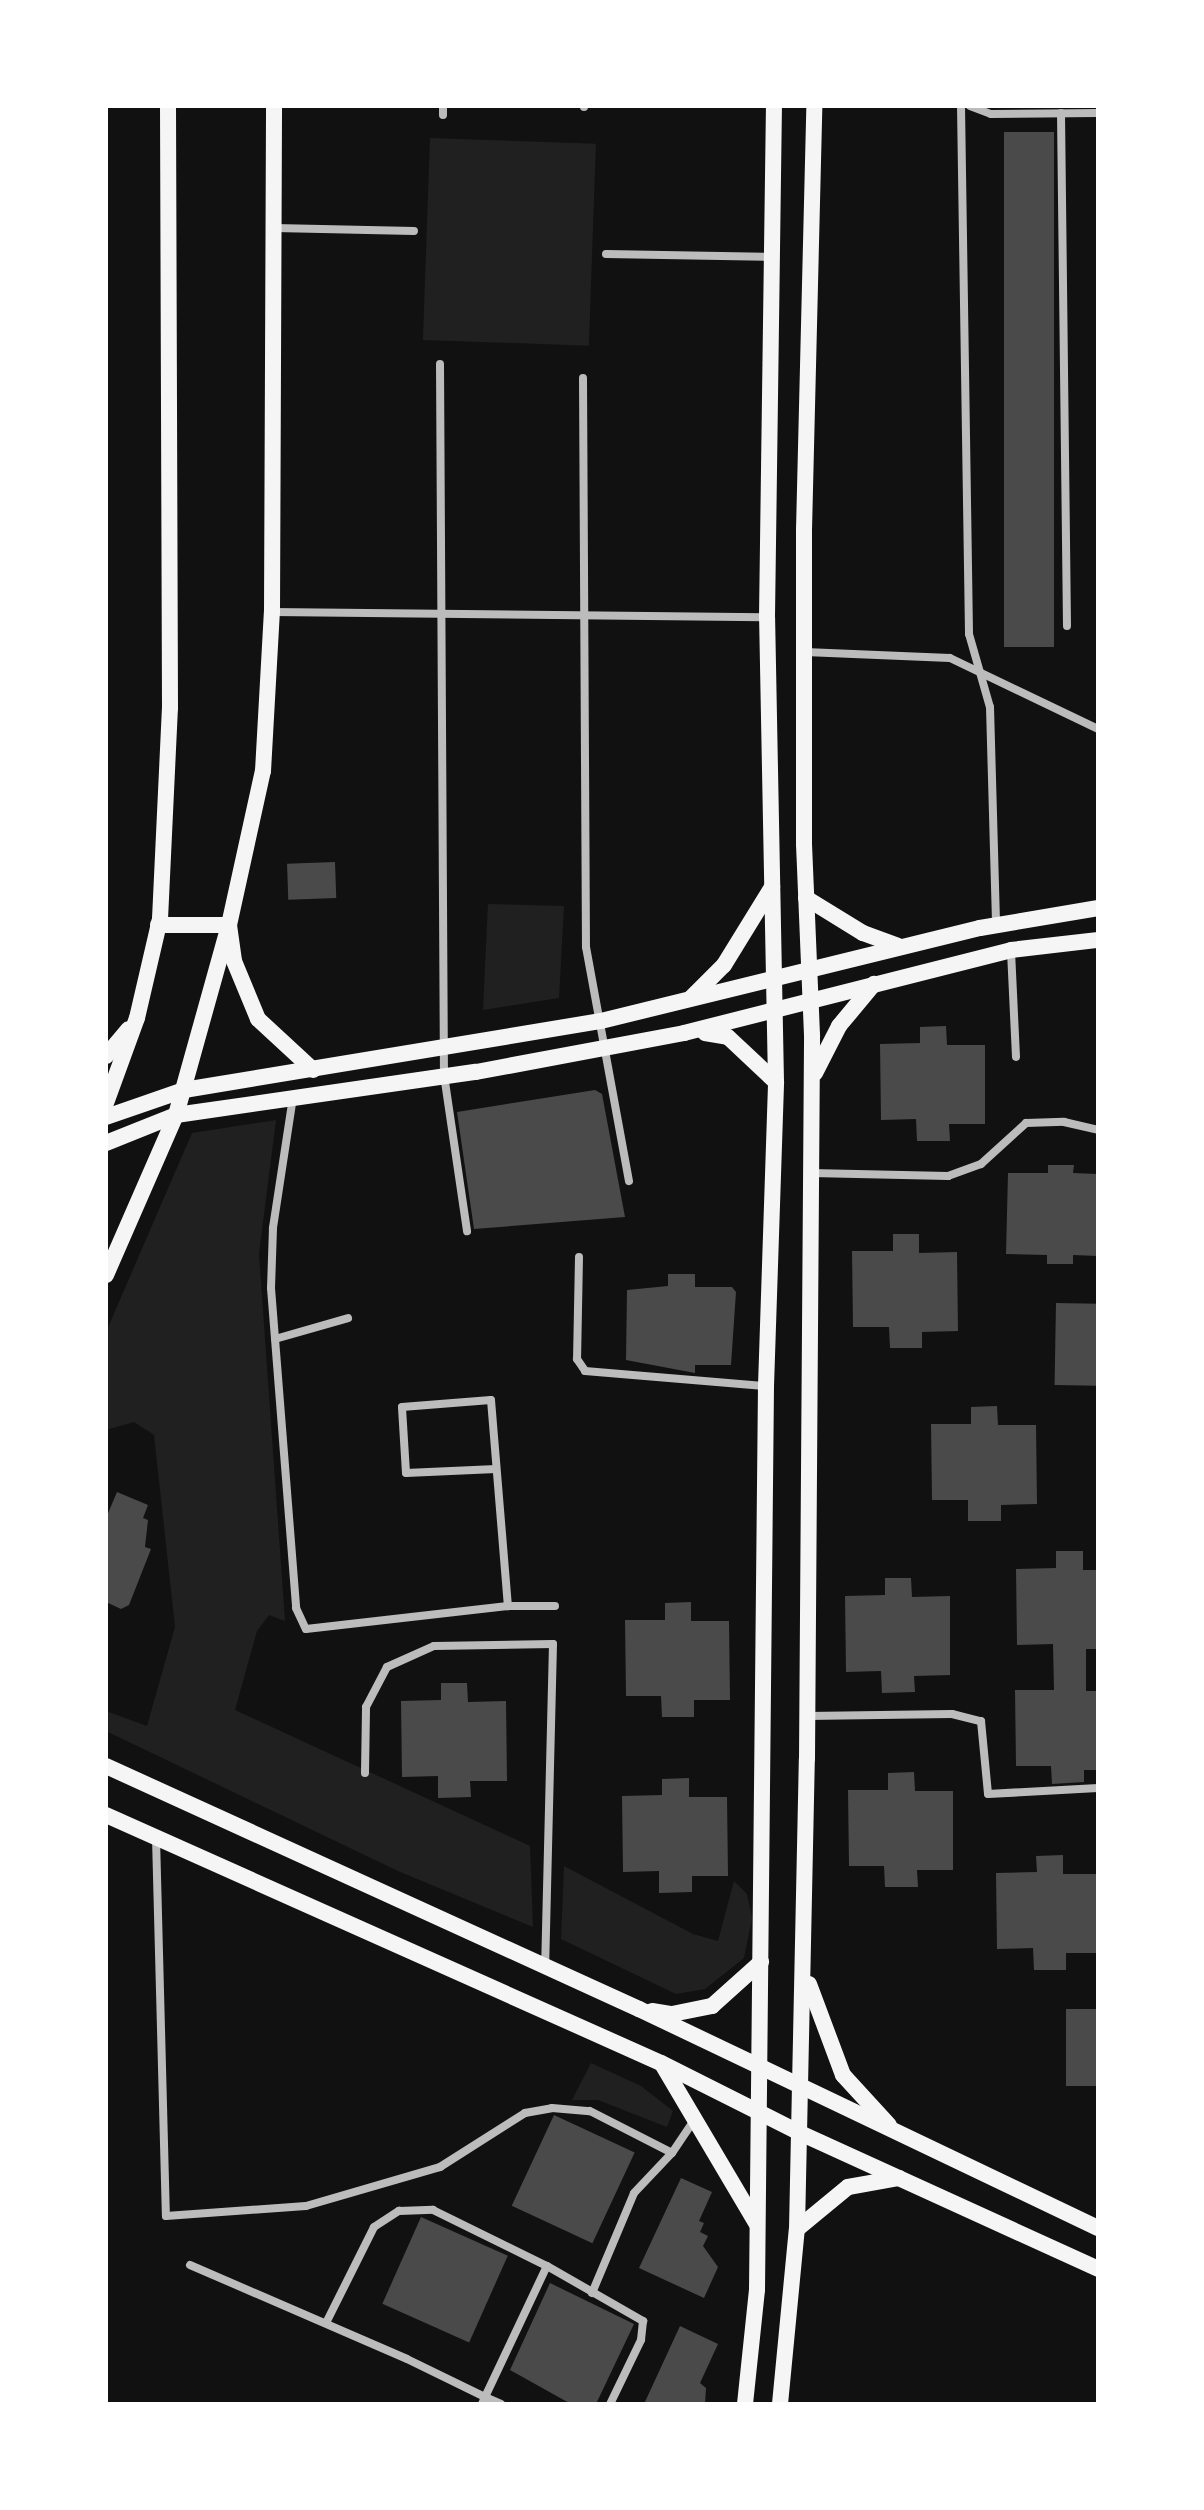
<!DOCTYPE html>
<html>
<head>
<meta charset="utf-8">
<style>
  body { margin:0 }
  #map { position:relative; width:1204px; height:2510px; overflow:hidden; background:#111; font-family:Figtree,sans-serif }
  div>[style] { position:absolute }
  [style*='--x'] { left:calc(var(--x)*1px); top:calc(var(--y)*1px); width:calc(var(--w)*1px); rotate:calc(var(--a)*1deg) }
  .green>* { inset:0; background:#202020; transform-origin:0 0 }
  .building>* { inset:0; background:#4a4a4a; transform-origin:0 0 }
  .minor>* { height:8px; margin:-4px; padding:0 4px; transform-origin:4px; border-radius:4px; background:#bcbcbc }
  .secondary>* { height:16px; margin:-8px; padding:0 8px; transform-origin:8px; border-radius:8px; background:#f5f5f5 }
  span { translate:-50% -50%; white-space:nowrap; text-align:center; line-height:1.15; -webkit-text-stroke:7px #fff; paint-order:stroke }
  .frame { position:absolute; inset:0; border:108px solid #fff; pointer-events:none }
</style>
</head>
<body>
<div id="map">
  <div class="green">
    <div style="left:430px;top:138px;width:166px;height:202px;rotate:2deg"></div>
    <div style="clip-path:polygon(488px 904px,564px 906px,559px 998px,483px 1010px)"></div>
    <div style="clip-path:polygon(276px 1120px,259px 1254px,285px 1621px,269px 1615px,257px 1631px,235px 1710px,530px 1846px,533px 1927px,398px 1871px,106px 1731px,106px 1711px,147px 1726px,175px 1627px,154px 1435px,134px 1422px,106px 1430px,106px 1332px,192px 1133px)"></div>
    <div style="clip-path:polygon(564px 1866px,693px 1934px,718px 1941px,734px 1881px,747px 1894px,752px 1918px,744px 1958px,705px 1989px,676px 1994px,561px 1939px)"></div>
    <div style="clip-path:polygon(591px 2063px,641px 2086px,673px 2111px,667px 2127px,598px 2100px,572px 2100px)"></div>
  </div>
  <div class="building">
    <div style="left:1054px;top:132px;width:515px;height:50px;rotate:90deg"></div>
    <div style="left:335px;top:862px;width:36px;height:48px;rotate:88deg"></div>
    <div style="clip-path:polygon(946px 1026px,947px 1045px,985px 1045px,985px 1124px,949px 1124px,950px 1141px,917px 1141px,916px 1119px,881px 1120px,880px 1044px,920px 1043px,920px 1027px)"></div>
    <div style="clip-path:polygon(595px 1090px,602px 1094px,625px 1217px,474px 1229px,457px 1112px)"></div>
    <div style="clip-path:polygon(1048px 1165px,1074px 1165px,1073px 1173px,1098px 1174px,1098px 1256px,1073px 1255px,1073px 1264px,1047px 1264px,1047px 1255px,1006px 1254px,1008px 1173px,1048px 1173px)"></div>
    <div style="clip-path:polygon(893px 1234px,919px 1234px,919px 1253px,957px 1252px,958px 1331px,922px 1332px,922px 1348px,890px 1348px,889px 1327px,853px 1327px,852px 1251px,893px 1251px)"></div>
    <div style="clip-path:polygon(668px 1274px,695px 1274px,695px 1287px,732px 1287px,736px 1292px,731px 1365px,695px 1365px,695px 1373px,626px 1360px,627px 1290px,668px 1286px)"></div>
    <div style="left:1056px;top:1303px;width:42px;height:82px;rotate:1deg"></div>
    <div style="clip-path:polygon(997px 1406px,998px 1425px,1036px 1425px,1037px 1504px,1001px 1505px,1001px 1521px,968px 1521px,968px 1500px,932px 1500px,931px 1424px,971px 1424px,971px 1407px)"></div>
    <div style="clip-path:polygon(117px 1492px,148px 1505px,143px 1518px,148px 1520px,145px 1547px,151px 1549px,129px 1605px,121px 1609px,106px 1602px,106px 1518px)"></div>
    <div style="clip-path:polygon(1056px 1551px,1083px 1551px,1083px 1570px,1098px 1570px,1098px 1649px,1086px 1649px,1086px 1691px,1098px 1691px,1098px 1770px,1084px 1770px,1084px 1782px,1052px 1784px,1051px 1766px,1016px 1766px,1015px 1690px,1054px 1690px,1053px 1644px,1017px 1645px,1016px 1569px,1056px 1568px)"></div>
    <div style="clip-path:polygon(885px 1578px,911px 1578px,912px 1597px,950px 1596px,950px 1675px,914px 1676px,915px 1692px,882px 1693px,881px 1671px,846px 1672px,845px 1596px,885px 1595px)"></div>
    <div style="clip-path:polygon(691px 1602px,691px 1621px,729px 1621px,730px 1700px,694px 1700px,694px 1717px,662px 1717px,661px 1696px,626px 1696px,625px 1620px,665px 1620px,665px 1603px)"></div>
    <div style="clip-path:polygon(441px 1683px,467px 1683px,468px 1702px,506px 1701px,507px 1781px,470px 1781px,471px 1797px,438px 1798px,438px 1776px,402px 1777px,401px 1701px,441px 1700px)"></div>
    <div style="clip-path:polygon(914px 1772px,915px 1791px,953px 1791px,953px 1870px,917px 1870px,918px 1887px,885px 1887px,884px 1866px,849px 1866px,848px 1790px,888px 1790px,888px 1773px)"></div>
    <div style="clip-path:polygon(689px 1778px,689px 1797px,727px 1797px,728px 1876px,692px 1876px,692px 1892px,659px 1893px,659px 1871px,623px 1872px,622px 1796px,662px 1795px,662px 1779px)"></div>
    <div style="clip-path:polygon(1063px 1855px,1063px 1874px,1098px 1874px,1098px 1953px,1066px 1953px,1066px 1970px,1034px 1970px,1033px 1948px,997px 1949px,996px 1873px,1037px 1872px,1036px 1856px)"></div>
    <div style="left:1098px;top:2009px;width:77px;height:32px;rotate:90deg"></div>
    <div style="left:554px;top:2115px;width:89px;height:100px;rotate:25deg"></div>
    <div style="clip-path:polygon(681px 2178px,712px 2192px,699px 2221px,704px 2223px,700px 2232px,708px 2236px,703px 2246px,718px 2267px,704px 2298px,639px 2268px)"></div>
    <div style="left:421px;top:2217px;width:95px;height:95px;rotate:24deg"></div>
    <div style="clip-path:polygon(550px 2283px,634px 2324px,596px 2404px,571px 2404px,510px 2370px)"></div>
    <div style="clip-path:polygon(680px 2326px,718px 2344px,700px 2383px,706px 2388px,705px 2404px,644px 2404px)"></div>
  </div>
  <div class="minor">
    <div style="--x:961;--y:106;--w:528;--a:89.13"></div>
    <div style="--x:969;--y:634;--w:76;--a:74"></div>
    <div style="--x:990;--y:707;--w:218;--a:88.4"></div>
    <div style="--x:970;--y:106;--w:22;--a:21"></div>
    <div style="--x:991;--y:114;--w:107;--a:-0.5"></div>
    <div style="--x:584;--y:107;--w:1;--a:-90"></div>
    <div style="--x:1061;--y:113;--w:513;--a:89.33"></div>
    <div style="--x:443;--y:115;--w:9;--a:-90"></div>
    <div style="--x:275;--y:228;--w:139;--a:1.2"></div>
    <div style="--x:606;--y:254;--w:166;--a:1"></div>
    <div style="--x:440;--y:364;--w:711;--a:89.68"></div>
    <div style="--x:444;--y:1075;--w:158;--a:81.6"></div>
    <div style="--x:583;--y:378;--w:569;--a:89.7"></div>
    <div style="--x:586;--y:947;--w:238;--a:79.6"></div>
    <div style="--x:272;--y:612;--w:495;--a:0.6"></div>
    <div style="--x:805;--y:652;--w:145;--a:2.4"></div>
    <div style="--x:950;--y:658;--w:164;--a:25.6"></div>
    <div style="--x:1011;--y:951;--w:106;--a:87.3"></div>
    <div style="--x:293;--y:1097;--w:133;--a:98.7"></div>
    <div style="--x:273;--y:1228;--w:60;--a:91.9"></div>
    <div style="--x:271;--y:1288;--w:321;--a:85.5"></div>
    <div style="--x:296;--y:1608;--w:23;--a:65"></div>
    <div style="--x:306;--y:1629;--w:203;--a:-6.5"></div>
    <div style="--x:508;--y:1606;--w:47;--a:0"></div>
    <div style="--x:811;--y:1173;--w:137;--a:1.3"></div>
    <div style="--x:948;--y:1176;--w:35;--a:-20"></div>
    <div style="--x:981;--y:1164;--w:61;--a:-42.3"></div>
    <div style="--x:1026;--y:1123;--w:38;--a:-2"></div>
    <div style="--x:1064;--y:1122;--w:35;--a:13"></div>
    <div style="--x:579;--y:1257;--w:102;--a:91.1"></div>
    <div style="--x:577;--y:1359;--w:14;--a:56"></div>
    <div style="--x:585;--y:1371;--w:181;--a:4.8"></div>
    <div style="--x:275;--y:1339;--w:76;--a:-16"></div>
    <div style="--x:496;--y:1469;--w:90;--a:177.5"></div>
    <div style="--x:406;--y:1473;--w:66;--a:-93.5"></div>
    <div style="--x:402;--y:1407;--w:89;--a:-4.5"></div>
    <div style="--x:491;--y:1400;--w:207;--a:85.3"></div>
    <div style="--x:807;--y:1716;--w:145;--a:-0.8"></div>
    <div style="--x:952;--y:1714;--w:30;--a:14"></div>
    <div style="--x:981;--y:1721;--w:73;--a:84.5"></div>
    <div style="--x:988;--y:1794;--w:110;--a:-3.1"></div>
    <div style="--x:365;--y:1773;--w:66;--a:-89.1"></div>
    <div style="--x:366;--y:1707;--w:45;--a:-62.3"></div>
    <div style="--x:387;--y:1667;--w:51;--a:-24.1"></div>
    <div style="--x:434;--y:1646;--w:119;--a:-1"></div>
    <div style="--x:553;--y:1644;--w:321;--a:91.4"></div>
    <div style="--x:156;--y:1838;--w:378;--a:88.5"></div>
    <div style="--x:166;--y:2216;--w:140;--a:-4.1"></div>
    <div style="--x:306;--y:2206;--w:140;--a:-16.2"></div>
    <div style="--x:440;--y:2167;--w:101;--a:-32.4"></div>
    <div style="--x:525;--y:2113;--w:27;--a:-10"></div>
    <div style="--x:552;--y:2108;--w:38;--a:5"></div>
    <div style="--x:590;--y:2111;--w:92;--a:27.1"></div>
    <div style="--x:190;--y:2265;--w:236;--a:23.4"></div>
    <div style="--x:407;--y:2359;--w:87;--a:26"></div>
    <div style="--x:485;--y:2397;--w:8;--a:113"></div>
    <div style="--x:592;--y:2293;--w:108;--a:-67.2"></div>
    <div style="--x:634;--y:2193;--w:55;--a:-46.5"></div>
    <div style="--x:672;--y:2153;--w:40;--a:-56"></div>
    <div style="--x:326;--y:2323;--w:107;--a:-63.4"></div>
    <div style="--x:374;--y:2227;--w:30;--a:-33"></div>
    <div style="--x:399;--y:2211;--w:34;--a:-2"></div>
    <div style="--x:433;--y:2210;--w:127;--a:26.2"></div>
    <div style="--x:501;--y:2404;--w:17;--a:-156"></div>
    <div style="--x:485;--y:2397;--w:145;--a:-64.7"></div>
    <div style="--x:547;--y:2266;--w:111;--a:29.8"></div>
    <div style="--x:643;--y:2321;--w:19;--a:96"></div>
    <div style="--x:641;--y:2340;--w:71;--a:115.8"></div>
  </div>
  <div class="secondary">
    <div style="--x:806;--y:898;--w:67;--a:31.6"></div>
    <div style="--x:863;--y:933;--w:37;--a:20"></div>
    <div style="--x:158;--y:925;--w:71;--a:0"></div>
    <div style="--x:229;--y:925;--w:36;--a:82"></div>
    <div style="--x:234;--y:961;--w:63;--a:67.5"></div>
    <div style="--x:258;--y:1019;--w:75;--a:42.8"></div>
    <div style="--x:692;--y:997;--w:45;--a:-45"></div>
    <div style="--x:724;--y:965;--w:92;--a:-58.4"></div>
    <div style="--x:705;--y:1033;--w:23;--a:10"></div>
    <div style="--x:728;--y:1037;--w:66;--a:43.2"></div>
    <div style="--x:106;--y:1056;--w:35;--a:-50"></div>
    <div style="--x:815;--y:1073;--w:53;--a:-62.9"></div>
    <div style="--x:839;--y:1026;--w:55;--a:-50.2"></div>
    <div style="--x:106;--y:1103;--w:90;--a:-70"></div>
    <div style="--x:137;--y:1018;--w:102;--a:-76.9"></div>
    <div style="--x:160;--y:919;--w:211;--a:-87.3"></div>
    <div style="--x:170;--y:708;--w:602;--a:-90.19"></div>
    <div style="--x:106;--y:1117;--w:83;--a:-19.1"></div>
    <div style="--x:184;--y:1090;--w:423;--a:-9.4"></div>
    <div style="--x:601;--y:1021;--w:390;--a:-13.8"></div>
    <div style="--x:980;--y:928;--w:120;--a:-9.6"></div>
    <div style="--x:106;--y:1143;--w:75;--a:-21.8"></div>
    <div style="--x:176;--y:1115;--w:303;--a:-8.2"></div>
    <div style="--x:476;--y:1072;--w:212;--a:-10.6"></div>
    <div style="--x:684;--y:1033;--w:337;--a:-14.2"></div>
    <div style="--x:1011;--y:950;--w:88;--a:-6.6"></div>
    <div style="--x:106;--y:1275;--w:175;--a:-66.4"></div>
    <div style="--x:176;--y:1115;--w:197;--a:-74.4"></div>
    <div style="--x:229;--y:925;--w:158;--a:-77.6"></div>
    <div style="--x:263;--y:771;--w:159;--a:-86.8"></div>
    <div style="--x:272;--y:612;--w:506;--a:-89.77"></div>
    <div style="--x:106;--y:1766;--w:586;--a:24.51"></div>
    <div style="--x:639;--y:2009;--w:509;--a:25.51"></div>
    <div style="--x:106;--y:1815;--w:608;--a:24.08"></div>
    <div style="--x:661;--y:2063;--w:156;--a:26.7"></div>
    <div style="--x:800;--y:2133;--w:328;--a:24.5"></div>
    <div style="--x:809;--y:1984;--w:97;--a:69.5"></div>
    <div style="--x:843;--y:2075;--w:68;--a:47.4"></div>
    <div style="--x:652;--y:2011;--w:20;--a:9"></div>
    <div style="--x:672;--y:2014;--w:41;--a:-11.3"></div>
    <div style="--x:712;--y:2006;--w:66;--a:-41.9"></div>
    <div style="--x:662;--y:2064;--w:185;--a:59.4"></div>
    <div style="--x:797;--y:2229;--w:66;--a:-39.5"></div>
    <div style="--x:848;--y:2187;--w:52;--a:-10"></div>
    <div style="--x:745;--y:2404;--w:115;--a:-84"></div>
    <div style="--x:757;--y:2290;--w:904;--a:-89.43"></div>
    <div style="--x:766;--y:1386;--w:304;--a:-88.1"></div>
    <div style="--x:776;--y:1082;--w:465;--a:-91.1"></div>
    <div style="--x:767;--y:617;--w:511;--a:-89.22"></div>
    <div style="--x:780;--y:2404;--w:176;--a:-84.5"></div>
    <div style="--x:797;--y:2229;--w:470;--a:-88.8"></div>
    <div style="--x:807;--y:1759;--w:724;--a:-89.6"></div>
    <div style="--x:812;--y:1035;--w:191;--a:-92.4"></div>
    <div style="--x:804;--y:844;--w:314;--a:-90"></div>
    <div style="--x:804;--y:530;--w:424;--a:-88.6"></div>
  </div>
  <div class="frame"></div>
</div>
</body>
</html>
